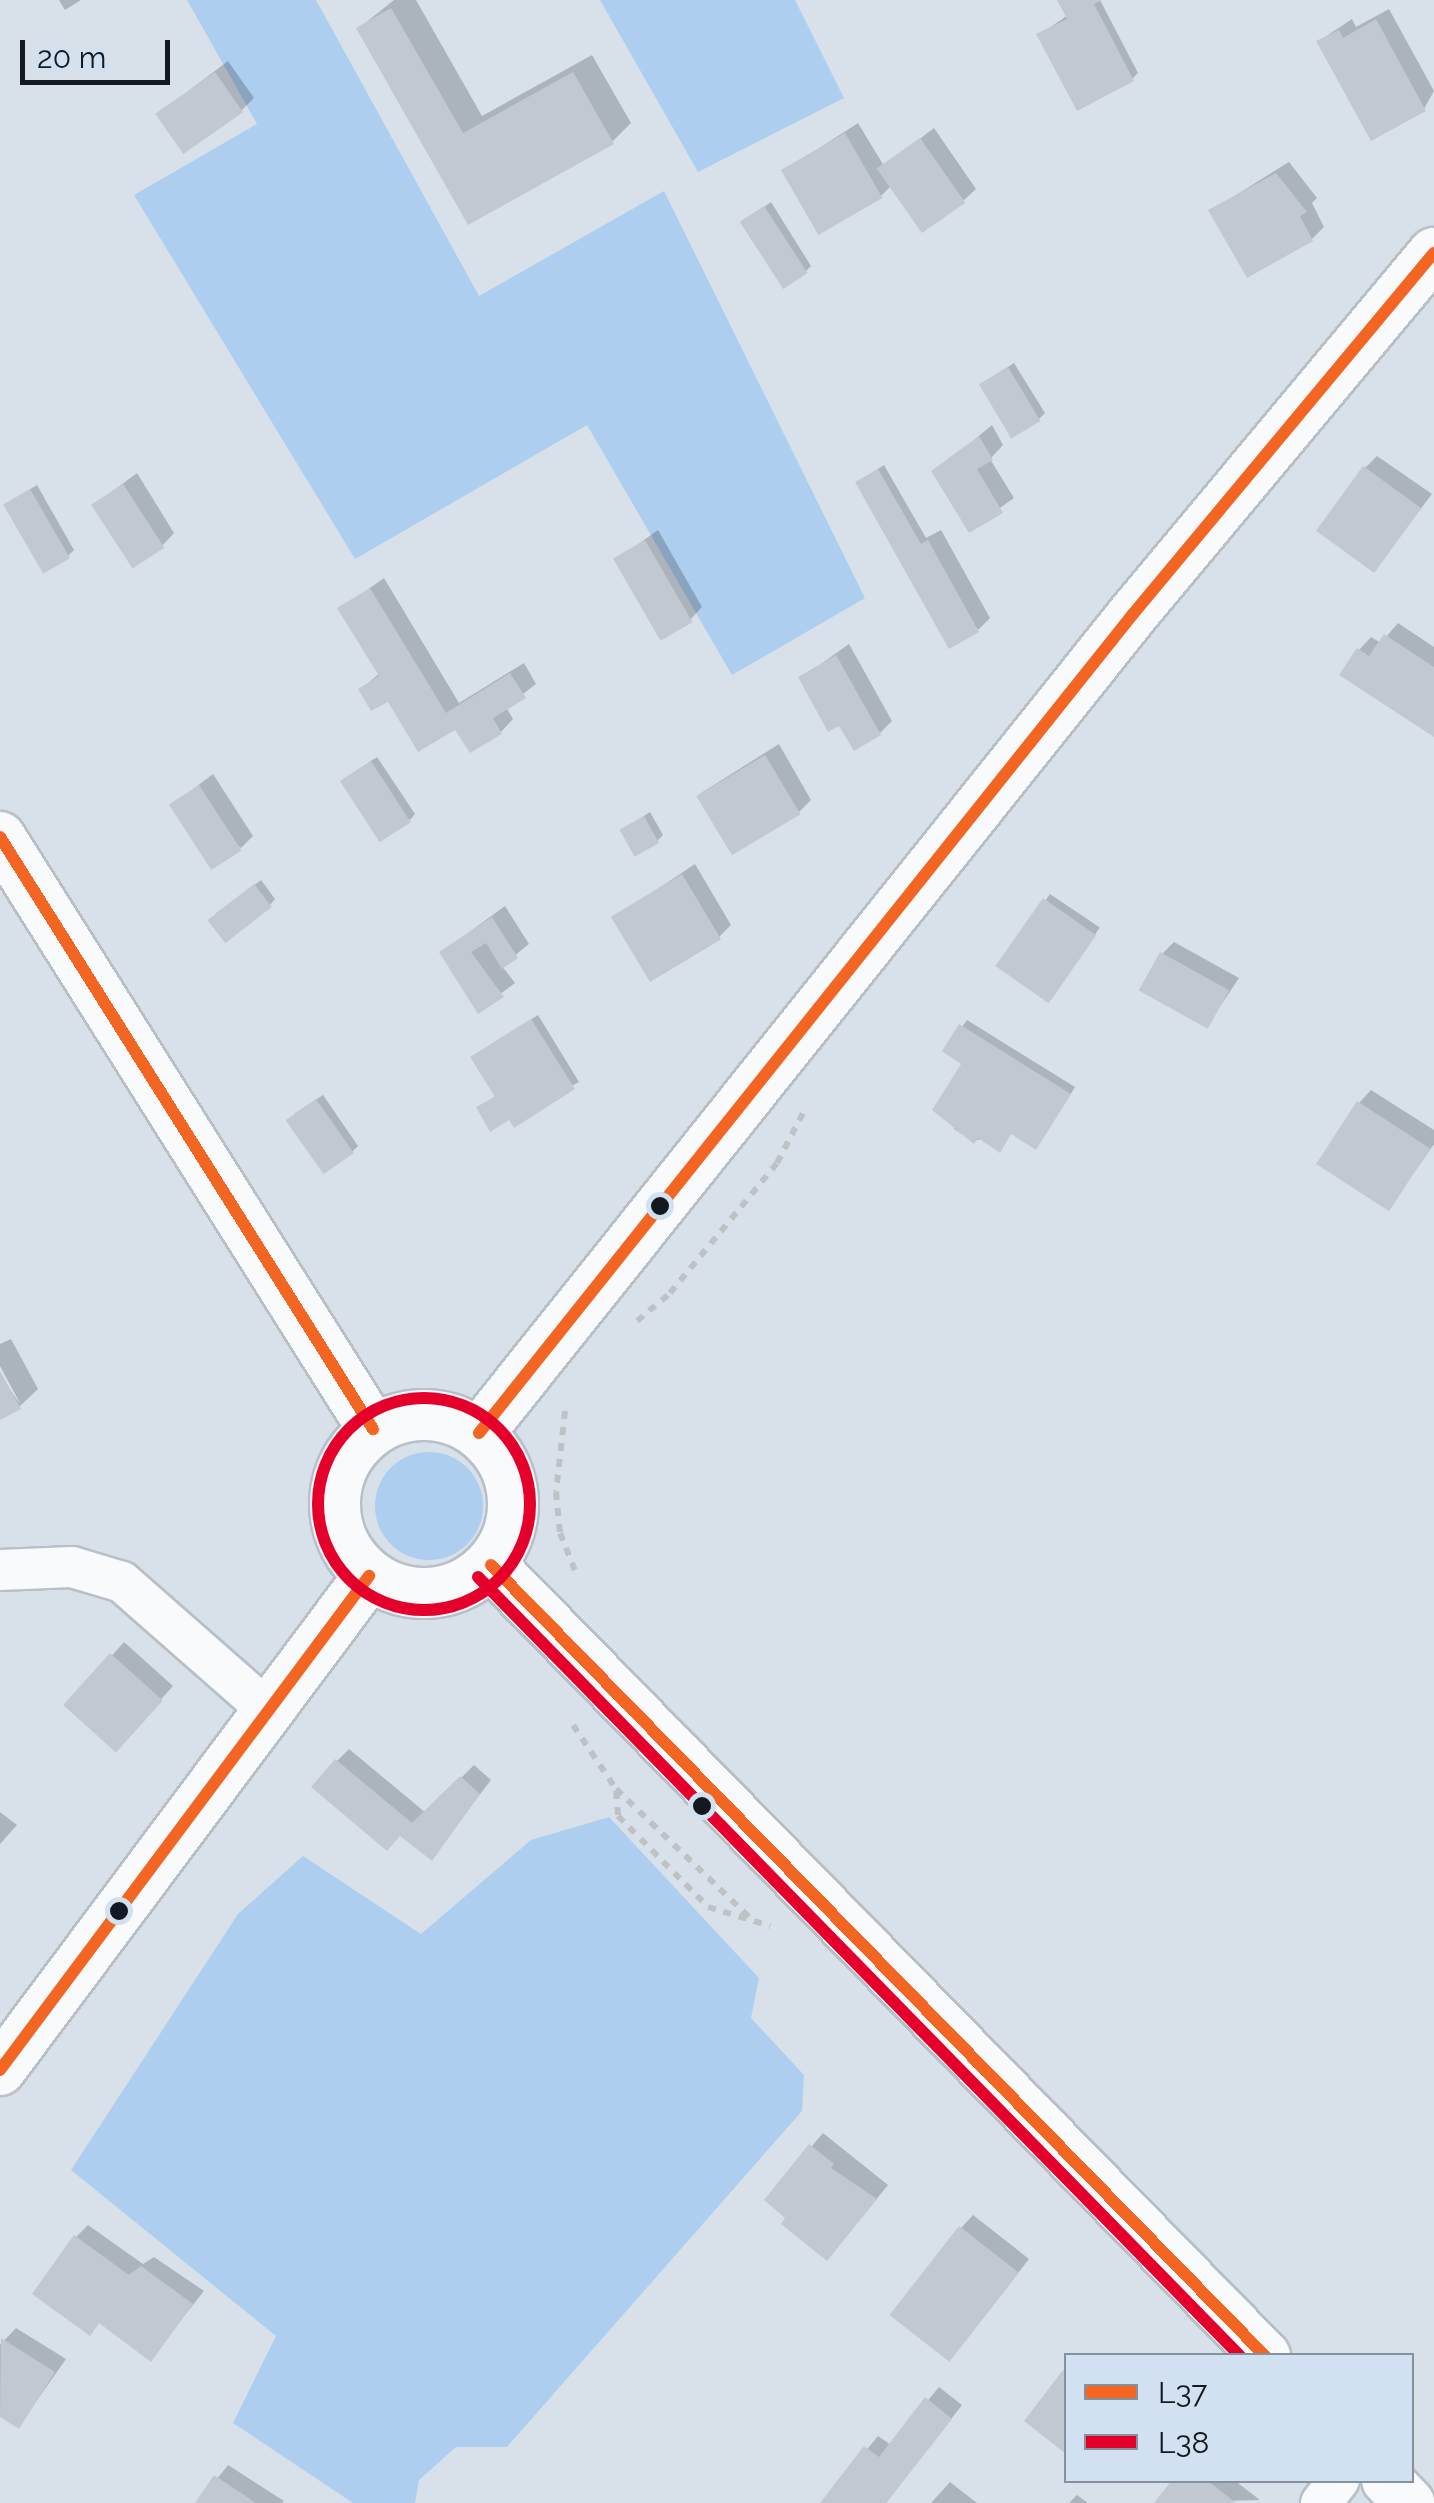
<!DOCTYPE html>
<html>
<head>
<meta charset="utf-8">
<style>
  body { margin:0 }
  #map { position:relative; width:1434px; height:2503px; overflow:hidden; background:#d8e1ea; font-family:Raleway,sans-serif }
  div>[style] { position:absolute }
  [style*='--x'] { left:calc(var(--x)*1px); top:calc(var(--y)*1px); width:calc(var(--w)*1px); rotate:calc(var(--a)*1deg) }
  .green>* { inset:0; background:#adceef }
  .round { border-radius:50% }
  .shadow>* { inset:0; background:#0003; transform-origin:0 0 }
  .building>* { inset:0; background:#c2c8cf; transform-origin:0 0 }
  .path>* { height:6px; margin-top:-3px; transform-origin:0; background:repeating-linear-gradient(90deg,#bfc2c5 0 8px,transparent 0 16px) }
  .roads { filter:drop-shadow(2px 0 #b8bfc7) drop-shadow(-2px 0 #b8bfc7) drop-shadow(0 2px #b8bfc7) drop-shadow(0 -2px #b8bfc7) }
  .minor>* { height:40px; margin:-20px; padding:0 20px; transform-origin:20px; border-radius:20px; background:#f9fafc }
  .tertiary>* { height:50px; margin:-25px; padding:0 25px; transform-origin:25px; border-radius:25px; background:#f9fafc }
  .tertiary>.ring { margin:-25px; padding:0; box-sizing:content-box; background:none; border:50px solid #f9fafc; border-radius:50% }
  .bus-1>* { height:12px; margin:-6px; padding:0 6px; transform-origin:6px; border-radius:6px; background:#f26522 }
  .bus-2>* { height:12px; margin:-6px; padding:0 6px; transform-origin:6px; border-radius:6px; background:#e4002b }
  .bus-2>.ring { margin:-6px; padding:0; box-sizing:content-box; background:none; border:12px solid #e4002b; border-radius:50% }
  .dots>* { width:28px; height:28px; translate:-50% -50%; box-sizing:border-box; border:5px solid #d1e1f1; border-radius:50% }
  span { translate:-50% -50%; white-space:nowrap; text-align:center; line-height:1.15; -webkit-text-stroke:9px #d1e1f1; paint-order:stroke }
  .legend { position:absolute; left:1064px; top:2353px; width:350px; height:130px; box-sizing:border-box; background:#d1e1f1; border:2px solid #85919d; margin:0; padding:12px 18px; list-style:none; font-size:30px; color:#13191e }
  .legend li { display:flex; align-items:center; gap:20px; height:50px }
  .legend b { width:50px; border:2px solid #85919d }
  .scale { position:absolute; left:20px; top:40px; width:150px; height:45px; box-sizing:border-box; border:5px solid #13191e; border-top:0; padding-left:12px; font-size:30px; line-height:35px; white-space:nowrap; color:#13191e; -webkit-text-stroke:8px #d1e1f1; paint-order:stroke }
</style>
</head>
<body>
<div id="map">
  <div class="green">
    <div style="clip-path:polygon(187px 0,316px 0,479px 296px,664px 191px,865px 598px,732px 675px,587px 425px,355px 559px,134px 195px,257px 124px)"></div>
    <div style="clip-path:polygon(600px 0,795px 0,844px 98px,698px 172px)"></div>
    <div class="round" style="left:375px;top:1452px;width:108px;height:108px"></div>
    <div style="clip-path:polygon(609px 1817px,759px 1978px,751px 2018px,804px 2075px,802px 2111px,507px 2447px,456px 2447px,419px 2480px,415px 2503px,353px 2503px,233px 2423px,276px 2336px,71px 2170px,238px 1914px,303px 1856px,421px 1934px,531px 1840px)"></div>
  </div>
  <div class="shadow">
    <div style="clip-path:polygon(59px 0,81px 0,65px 10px)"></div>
    <div style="clip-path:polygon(394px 0,416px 0,482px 116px,592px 55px,631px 123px,612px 142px,469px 222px,359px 28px)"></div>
    <div style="clip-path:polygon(1060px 0,1100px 0,1138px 73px,1132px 79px,1039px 35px,1068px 15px)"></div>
    <div style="clip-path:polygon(1389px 9px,1434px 91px,1424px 109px,1319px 41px,1352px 19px,1356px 27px)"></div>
    <div style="clip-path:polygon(228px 61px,254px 98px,242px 110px,158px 114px)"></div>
    <div style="clip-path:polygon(858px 123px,884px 166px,934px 128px,976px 189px,963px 201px,892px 185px,881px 196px,784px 171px)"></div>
    <div style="clip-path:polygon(1289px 162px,1317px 198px,1312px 203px,1324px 227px,1312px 239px,1212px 210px)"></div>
    <div style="clip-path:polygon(771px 202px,811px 266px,806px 271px,742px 222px)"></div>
    <div style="clip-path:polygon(1014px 363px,1045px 413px,1039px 419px,981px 384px)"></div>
    <div style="clip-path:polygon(992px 425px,1003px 445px,990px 459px,1014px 498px,970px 529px,935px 472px)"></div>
    <div style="clip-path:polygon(1377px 456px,1432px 494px,1375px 569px,1365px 468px)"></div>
    <div style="clip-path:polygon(884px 465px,926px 538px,941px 530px,990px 618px,978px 630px,858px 482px)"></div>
    <div style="clip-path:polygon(137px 473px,174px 533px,162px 546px,94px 505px)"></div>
    <div style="clip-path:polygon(37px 485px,74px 550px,68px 556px,6px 504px)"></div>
    <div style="clip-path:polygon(658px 530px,702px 607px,690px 620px,616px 560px)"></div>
    <div style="clip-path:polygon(384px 578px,459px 703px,524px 663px,536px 684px,506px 707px,513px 719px,501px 732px,456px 726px,361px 689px,380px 673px,340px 609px)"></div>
    <div style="clip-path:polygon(1398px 623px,1434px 647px,1434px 734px,1359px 650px,1371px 637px,1381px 643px)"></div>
    <div style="clip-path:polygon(849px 644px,892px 721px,880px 733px,840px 723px,801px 678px)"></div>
    <div style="clip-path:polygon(779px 744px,811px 800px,799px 812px,698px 795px)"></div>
    <div style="clip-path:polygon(377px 757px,415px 814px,410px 820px,342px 780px)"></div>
    <div style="clip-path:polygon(213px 774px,253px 836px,241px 848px,172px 805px)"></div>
    <div style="clip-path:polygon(650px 812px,663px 835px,657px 841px,622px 830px)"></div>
    <div style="clip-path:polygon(695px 864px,731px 925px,719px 937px,614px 918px)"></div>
    <div style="clip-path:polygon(261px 880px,275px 899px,270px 905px,215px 914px)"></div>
    <div style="left:1050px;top:894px;width:60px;height:87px;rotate:34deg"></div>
    <div style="clip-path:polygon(505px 906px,529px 944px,502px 966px,515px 983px,479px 1010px,442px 952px)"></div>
    <div style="clip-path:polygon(1174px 942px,1239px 978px,1207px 1026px,1162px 954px)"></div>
    <div style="clip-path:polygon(538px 1015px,579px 1082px,510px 1117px,479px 1107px,497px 1095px,479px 1052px)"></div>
    <div style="clip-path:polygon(967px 1020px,1075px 1087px,1041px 1141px,1012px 1132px,973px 1141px,954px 1129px,965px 1063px,946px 1050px)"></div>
    <div style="clip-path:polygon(1371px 1090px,1434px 1130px,1434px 1144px,1389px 1208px,1359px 1103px)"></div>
    <div style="clip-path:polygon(323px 1095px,358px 1146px,352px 1152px,294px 1114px)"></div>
    <div style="clip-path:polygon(11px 1339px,38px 1389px,19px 1407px,0 1418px,0 1376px,21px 1405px,0 1366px,0 1344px)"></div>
    <div style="clip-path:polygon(124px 1642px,173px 1686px,128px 1736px,67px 1706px)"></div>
    <div style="clip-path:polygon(349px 1749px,426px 1813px,474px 1765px,491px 1780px,431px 1858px,337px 1761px)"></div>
    <div style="clip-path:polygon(0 1812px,17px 1825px,0 1844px)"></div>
    <div style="clip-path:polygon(823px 2133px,888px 2185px,839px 2245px,767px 2199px)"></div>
    <div style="clip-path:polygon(973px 2215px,1029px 2259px,962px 2345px,961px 2228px)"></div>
    <div style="clip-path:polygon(88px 2225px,143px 2264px,154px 2257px,204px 2291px,151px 2358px,100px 2322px,90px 2333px,76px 2237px)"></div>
    <div style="clip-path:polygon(16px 2328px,66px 2359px,19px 2426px,0 2414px,0 2345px)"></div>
    <div style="clip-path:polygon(939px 2387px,962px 2405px,886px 2503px,823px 2503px,878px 2436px,891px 2445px)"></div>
    <div style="clip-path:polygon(228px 2465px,284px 2501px,282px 2503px,198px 2503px)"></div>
    <div style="clip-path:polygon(1175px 2480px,1234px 2480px,1260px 2500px,1158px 2503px)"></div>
    <div style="clip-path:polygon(950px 2482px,977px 2503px,931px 2503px)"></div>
    <div style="clip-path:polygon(1077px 2495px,1088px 2503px,1069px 2503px)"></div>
  </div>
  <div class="building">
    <div style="clip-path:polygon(1057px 0,1102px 0,1094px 4px,1134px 81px,1077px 111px,1036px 34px,1067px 19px)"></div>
    <div style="clip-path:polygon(391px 8px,463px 133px,573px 72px,614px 144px,468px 225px,356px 28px)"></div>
    <div style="clip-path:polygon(1376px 19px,1426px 111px,1371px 141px,1316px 41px,1339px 30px,1343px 38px)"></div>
    <div style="left:215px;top:72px;width:49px;height:73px;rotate:55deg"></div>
    <div style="left:845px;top:133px;width:75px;height:74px;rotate:60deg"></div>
    <div style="left:920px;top:138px;width:79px;height:53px;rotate:55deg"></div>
    <div style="clip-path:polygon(1276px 173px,1307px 212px,1300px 216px,1313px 241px,1247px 278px,1208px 210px)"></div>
    <div style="left:764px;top:206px;width:80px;height:29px;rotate:57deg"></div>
    <div style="left:1008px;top:367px;width:63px;height:34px;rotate:59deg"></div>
    <div style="clip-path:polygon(979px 436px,993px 460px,977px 469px,1003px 513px,969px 533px,931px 471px)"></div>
    <div style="left:1363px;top:466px;width:72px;height:80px;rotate:36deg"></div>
    <div style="clip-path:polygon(878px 469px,921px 544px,928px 540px,979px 632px,949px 649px,855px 482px)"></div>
    <div style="left:123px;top:484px;width:76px;height:38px;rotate:57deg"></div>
    <div style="left:30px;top:489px;width:80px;height:31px;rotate:60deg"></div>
    <div style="left:645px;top:540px;width:95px;height:37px;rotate:60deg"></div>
    <div style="clip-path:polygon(370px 588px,446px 713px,510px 673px,526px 698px,493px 718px,502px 734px,470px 753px,455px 730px,418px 752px,388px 702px,371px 711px,358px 689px,379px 676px,337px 608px)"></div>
    <div style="clip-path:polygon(1384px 634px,1434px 667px,1434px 737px,1339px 675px,1357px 648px,1369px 656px)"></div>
    <div style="clip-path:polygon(836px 655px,881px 735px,854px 751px,839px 726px,828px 732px,798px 677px)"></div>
    <div style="left:765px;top:755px;width:69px;height:80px;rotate:59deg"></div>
    <div style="left:371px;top:761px;width:73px;height:37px;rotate:57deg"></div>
    <div style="left:199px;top:785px;width:78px;height:36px;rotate:57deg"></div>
    <div style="left:644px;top:816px;width:31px;height:28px;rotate:61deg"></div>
    <div style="left:682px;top:874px;width:76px;height:83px;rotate:59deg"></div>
    <div style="left:254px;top:884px;width:29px;height:59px;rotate:52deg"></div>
    <div style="left:1043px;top:898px;width:65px;height:83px;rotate:35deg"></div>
    <div style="clip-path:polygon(492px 917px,518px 958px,502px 969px,486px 943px,471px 952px,504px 997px,478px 1014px,439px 952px)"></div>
    <div style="left:1160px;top:952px;width:79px;height:44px;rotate:29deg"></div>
    <div style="clip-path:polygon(531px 1019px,575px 1089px,514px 1128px,509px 1120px,490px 1132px,476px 1107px,495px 1097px,470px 1057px)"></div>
    <div style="clip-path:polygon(959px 1024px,1071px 1094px,1036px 1150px,1011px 1134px,1000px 1153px,978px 1138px,974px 1144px,932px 1110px,961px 1064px,942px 1051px)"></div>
    <div style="left:316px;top:1099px;width:66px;height:37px;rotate:55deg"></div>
    <div style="left:1357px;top:1101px;width:87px;height:75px;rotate:33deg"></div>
    <div style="clip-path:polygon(0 1371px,21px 1409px,0 1420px)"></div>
    <div style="left:110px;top:1653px;width:71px;height:70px;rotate:42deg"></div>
    <div style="clip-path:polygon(335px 1759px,412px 1823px,460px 1776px,480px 1794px,432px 1861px,400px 1836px,387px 1851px,311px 1787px)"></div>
    <div style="clip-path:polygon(809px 2144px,834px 2164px,831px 2168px,877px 2199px,827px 2261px,781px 2224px,785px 2218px,764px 2200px)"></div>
    <div style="left:959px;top:2226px;width:76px;height:113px;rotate:38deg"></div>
    <div style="clip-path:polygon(74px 2235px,129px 2275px,141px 2266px,193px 2304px,151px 2362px,99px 2323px,90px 2336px,32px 2294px)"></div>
    <div style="clip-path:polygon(1px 2338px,55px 2372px,19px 2429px,0 2417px)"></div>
    <div style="clip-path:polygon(1063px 2370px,1066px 2372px,1066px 2454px,1024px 2421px)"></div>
    <div style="clip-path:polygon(925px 2397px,952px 2419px,886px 2503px,820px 2503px,864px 2446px,879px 2457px)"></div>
    <div style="clip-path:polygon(214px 2475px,256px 2503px,195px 2503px)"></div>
    <div style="clip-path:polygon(1172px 2480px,1207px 2480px,1236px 2503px,1154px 2503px)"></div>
  </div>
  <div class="path">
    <div style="--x:637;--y:1321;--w:43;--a:-40.3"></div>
    <div style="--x:670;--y:1293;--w:168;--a:-50.5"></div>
    <div style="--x:777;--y:1163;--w:56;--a:-62.5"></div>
    <div style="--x:565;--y:1411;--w:81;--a:96.3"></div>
    <div style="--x:556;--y:1492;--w:41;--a:84.4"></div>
    <div style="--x:560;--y:1533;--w:48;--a:68.2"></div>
    <div style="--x:573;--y:1725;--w:77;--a:56.1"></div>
    <div style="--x:616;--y:1789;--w:187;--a:43.9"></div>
    <div style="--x:616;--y:1791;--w:25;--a:85"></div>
    <div style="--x:618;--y:1816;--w:128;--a:45.3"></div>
    <div style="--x:708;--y:1907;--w:65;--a:17"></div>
  </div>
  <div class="roads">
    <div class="minor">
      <div style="--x:0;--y:1570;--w:72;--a:-2.4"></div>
      <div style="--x:72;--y:1567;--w:52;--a:16.7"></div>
      <div style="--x:122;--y:1582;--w:196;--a:41.3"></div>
      <div style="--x:1321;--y:2503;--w:29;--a:-52"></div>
    </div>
    <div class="tertiary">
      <div style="--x:0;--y:837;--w:700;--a:57.79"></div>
      <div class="ring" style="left:335px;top:1415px;width:128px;height:128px"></div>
      <div style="--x:479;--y:1433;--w:1048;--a:-51.39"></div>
      <div style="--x:1133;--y:614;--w:470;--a:-50.2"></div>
      <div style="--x:491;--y:1565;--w:1107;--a:45.62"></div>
      <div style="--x:0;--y:2070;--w:617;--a:-53.24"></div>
      <div style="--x:1387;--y:2480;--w:32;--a:46"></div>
    </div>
  </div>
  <div class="bus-1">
    <div style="--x:0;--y:837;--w:700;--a:57.79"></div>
    <div style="--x:479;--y:1433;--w:1048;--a:-51.39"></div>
    <div style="--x:1133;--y:614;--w:470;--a:-50.2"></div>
    <div style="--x:491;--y:1565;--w:1107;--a:45.62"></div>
    <div style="--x:0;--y:2070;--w:617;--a:-53.24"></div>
  </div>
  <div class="bus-2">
    <div class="ring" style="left:318px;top:1398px;width:200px;height:200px"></div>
    <div style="--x:478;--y:1577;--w:1090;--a:45.63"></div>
  </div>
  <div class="dots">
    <div style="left:660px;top:1206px;background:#13191e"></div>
    <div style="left:702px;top:1806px;background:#13191e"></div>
    <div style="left:119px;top:1911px;background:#13191e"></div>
  </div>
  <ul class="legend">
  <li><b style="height:12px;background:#f26522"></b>L37</li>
  <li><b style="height:12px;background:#e4002b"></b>L38</li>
  </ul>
  <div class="scale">20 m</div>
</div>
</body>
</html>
